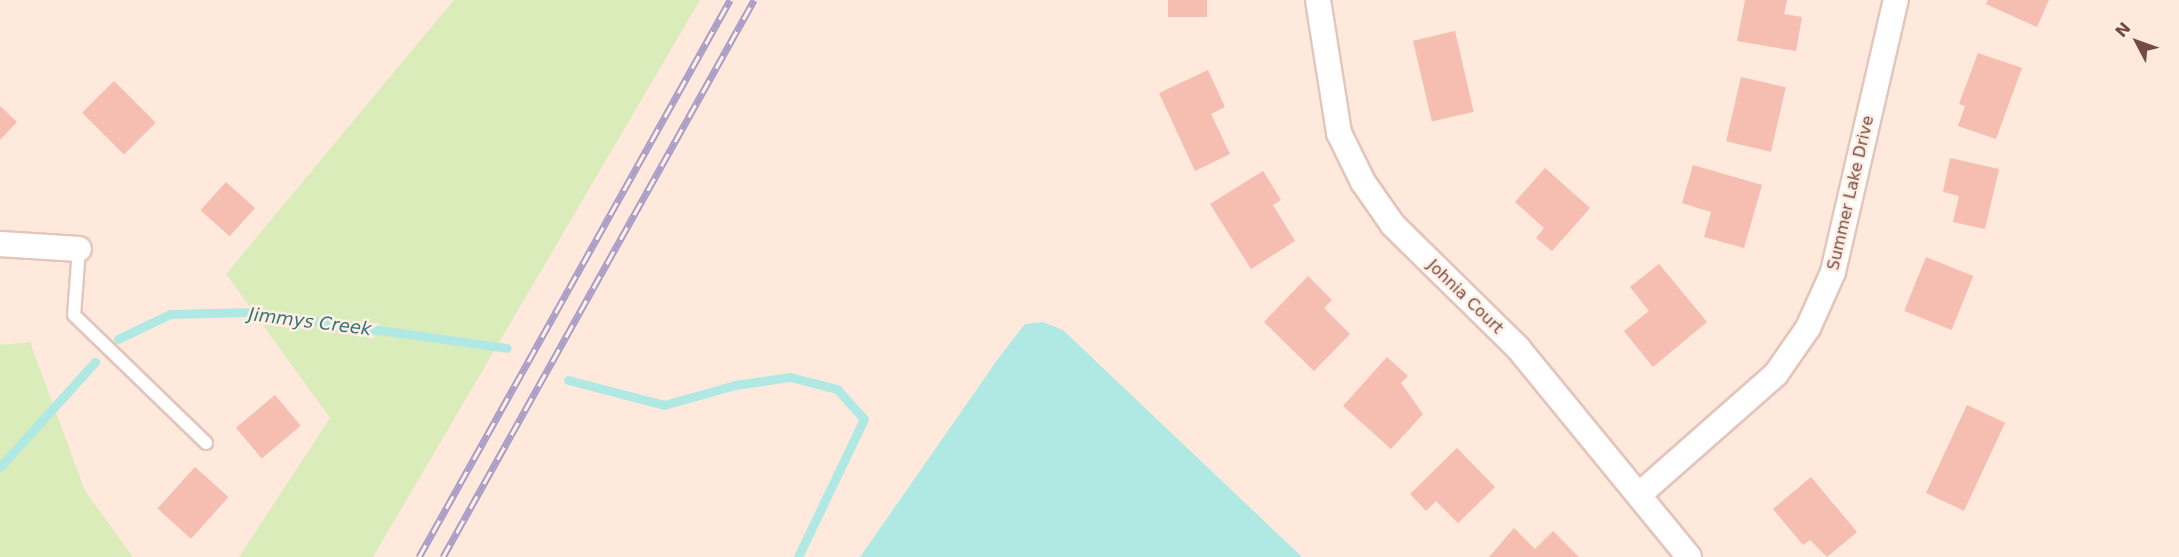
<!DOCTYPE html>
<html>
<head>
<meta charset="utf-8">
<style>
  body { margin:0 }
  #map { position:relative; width:2179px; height:557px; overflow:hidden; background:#fee9dc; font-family:"DejaVu Sans",sans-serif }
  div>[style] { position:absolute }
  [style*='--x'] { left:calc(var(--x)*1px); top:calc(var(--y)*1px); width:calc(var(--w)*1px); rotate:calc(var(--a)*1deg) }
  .green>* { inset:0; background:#daecba }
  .water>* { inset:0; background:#b0e9e4 }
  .stream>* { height:9px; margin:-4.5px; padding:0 4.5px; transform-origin:4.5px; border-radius:4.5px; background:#b0e9e4 }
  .building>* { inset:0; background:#f6bdb1; transform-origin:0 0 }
  .roads { filter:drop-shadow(2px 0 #e4c5bb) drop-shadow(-2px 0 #e4c5bb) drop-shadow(0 2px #e4c5bb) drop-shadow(0 -2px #e4c5bb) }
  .service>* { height:12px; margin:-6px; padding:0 6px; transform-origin:6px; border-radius:6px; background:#fff }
  .minor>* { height:24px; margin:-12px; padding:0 12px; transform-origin:12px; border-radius:12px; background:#fff }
  .rail>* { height:7px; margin-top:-3.5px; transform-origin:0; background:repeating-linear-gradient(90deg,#ffefe4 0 14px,#a99cc7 0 28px); box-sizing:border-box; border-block:2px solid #a99cc7 }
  span { translate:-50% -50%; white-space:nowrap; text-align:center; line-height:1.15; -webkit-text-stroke:5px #ffefe4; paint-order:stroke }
  .street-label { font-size:16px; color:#754a43 }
  .water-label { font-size:18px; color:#347672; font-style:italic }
  .north { position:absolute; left:2107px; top:12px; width:60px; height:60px; -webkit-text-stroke:4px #ffefe4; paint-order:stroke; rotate:311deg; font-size:16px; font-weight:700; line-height:24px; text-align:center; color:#754a43 }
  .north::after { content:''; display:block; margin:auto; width:21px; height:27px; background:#754a43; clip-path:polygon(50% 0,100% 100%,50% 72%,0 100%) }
</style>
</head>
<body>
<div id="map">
  <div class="green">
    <div style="clip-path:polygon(454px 0,700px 0,373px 557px,239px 557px,330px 418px,226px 274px)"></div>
    <div style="clip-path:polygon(30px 342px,85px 491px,133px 557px,0 557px,0 345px)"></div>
  </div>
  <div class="water">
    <div style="clip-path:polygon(1043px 322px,1063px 330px,1302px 557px,860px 557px,1000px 356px,1025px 324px)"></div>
  </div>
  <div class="stream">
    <div style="--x:118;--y:339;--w:58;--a:-25.7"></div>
    <div style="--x:170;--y:314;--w:81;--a:-1.4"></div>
    <div style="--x:251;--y:312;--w:258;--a:8"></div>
    <div style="--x:568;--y:380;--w:99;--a:14.6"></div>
    <div style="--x:664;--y:405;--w:74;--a:-15.7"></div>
    <div style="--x:735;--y:385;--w:56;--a:-8.3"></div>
    <div style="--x:790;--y:377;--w:49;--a:14.3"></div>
    <div style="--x:837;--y:389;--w:40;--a:48"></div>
    <div style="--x:864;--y:419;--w:153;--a:115.6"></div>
    <div style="--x:0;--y:467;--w:142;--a:-47.9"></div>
  </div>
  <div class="building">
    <div style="left:1168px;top:0;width:39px;height:17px"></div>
    <div style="clip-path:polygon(1745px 0,1787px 0,1784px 14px,1802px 17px,1796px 51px,1737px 41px)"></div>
    <div style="clip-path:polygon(1988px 0,2049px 0,2037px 27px,1986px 4px)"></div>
    <div style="left:1455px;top:31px;width:83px;height:43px;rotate:77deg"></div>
    <div style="clip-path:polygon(1978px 53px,2022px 68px,1996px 139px,1958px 126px,1965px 106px,1959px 104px)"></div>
    <div style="clip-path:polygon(1208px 70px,1225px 107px,1211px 114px,1230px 154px,1195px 171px,1159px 93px)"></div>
    <div style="left:1741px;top:77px;width:46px;height:66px;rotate:13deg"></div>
    <div style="left:114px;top:81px;width:59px;height:45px;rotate:45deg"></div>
    <div style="clip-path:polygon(0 106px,17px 122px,0 140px)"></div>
    <div style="clip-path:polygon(1950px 158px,1999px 169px,1985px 229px,1953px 222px,1959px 196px,1943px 192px)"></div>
    <div style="clip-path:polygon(1693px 165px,1762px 185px,1744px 248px,1704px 237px,1711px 212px,1682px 203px)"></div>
    <div style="clip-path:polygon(1545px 168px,1590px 208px,1552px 251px,1536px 238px,1544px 228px,1515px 202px)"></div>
    <div style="clip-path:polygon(1263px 171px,1281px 200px,1273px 205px,1295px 241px,1251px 269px,1210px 204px)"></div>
    <div style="left:226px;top:182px;width:39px;height:38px;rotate:42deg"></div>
    <div style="left:1926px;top:257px;width:51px;height:58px;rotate:22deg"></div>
    <div style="clip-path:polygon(1659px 264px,1707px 322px,1653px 367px,1624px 331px,1649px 311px,1630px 287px)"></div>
    <div style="clip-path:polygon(1308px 276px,1332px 300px,1324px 308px,1350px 334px,1314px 371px,1264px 322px)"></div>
    <div style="clip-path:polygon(1387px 357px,1408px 376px,1401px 383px,1423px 414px,1391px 449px,1343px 406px)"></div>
    <div style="left:275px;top:395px;width:40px;height:51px;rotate:50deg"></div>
    <div style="left:1967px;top:405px;width:42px;height:97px;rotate:25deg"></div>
    <div style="clip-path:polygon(1457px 448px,1495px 487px,1458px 523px,1436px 501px,1426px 511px,1410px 494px)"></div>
    <div style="left:195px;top:467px;width:45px;height:56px;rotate:42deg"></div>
    <div style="clip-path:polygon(1811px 477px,1857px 532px,1827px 557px,1810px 540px,1803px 545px,1773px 509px)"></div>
    <div style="clip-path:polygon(1514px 528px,1535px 549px,1553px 531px,1579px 557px,1489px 557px)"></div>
  </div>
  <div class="roads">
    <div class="service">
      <div style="--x:79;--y:249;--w:66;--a:94.3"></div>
      <div style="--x:74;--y:315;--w:184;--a:44.1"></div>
    </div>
    <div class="minor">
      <div style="--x:1318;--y:0;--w:135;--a:81"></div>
      <div style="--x:1339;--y:133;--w:55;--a:63.9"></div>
      <div style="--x:1363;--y:182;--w:52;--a:55.1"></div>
      <div style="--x:1393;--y:225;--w:175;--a:44.5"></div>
      <div style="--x:1518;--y:348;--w:270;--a:50.7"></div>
      <div style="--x:0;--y:244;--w:79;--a:3.6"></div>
      <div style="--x:1641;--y:493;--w:180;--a:-41.4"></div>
      <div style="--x:1776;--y:374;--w:56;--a:-55.2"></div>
      <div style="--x:1808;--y:328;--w:61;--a:-65.9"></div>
      <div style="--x:1833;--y:272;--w:279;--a:-77"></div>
    </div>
  </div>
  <div class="rail">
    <div style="--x:419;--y:557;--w:638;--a:-60.82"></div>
    <div style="--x:443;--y:557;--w:638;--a:-60.82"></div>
  </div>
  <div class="street-label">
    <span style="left:1851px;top:193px;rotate:-77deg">Summer Lake Drive</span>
    <span style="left:1465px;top:297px;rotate:44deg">Johnia Court</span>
  </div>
  <div class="water-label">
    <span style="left:310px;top:322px;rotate:7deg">Jimmys Creek</span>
  </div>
  <div class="north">N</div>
</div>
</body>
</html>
